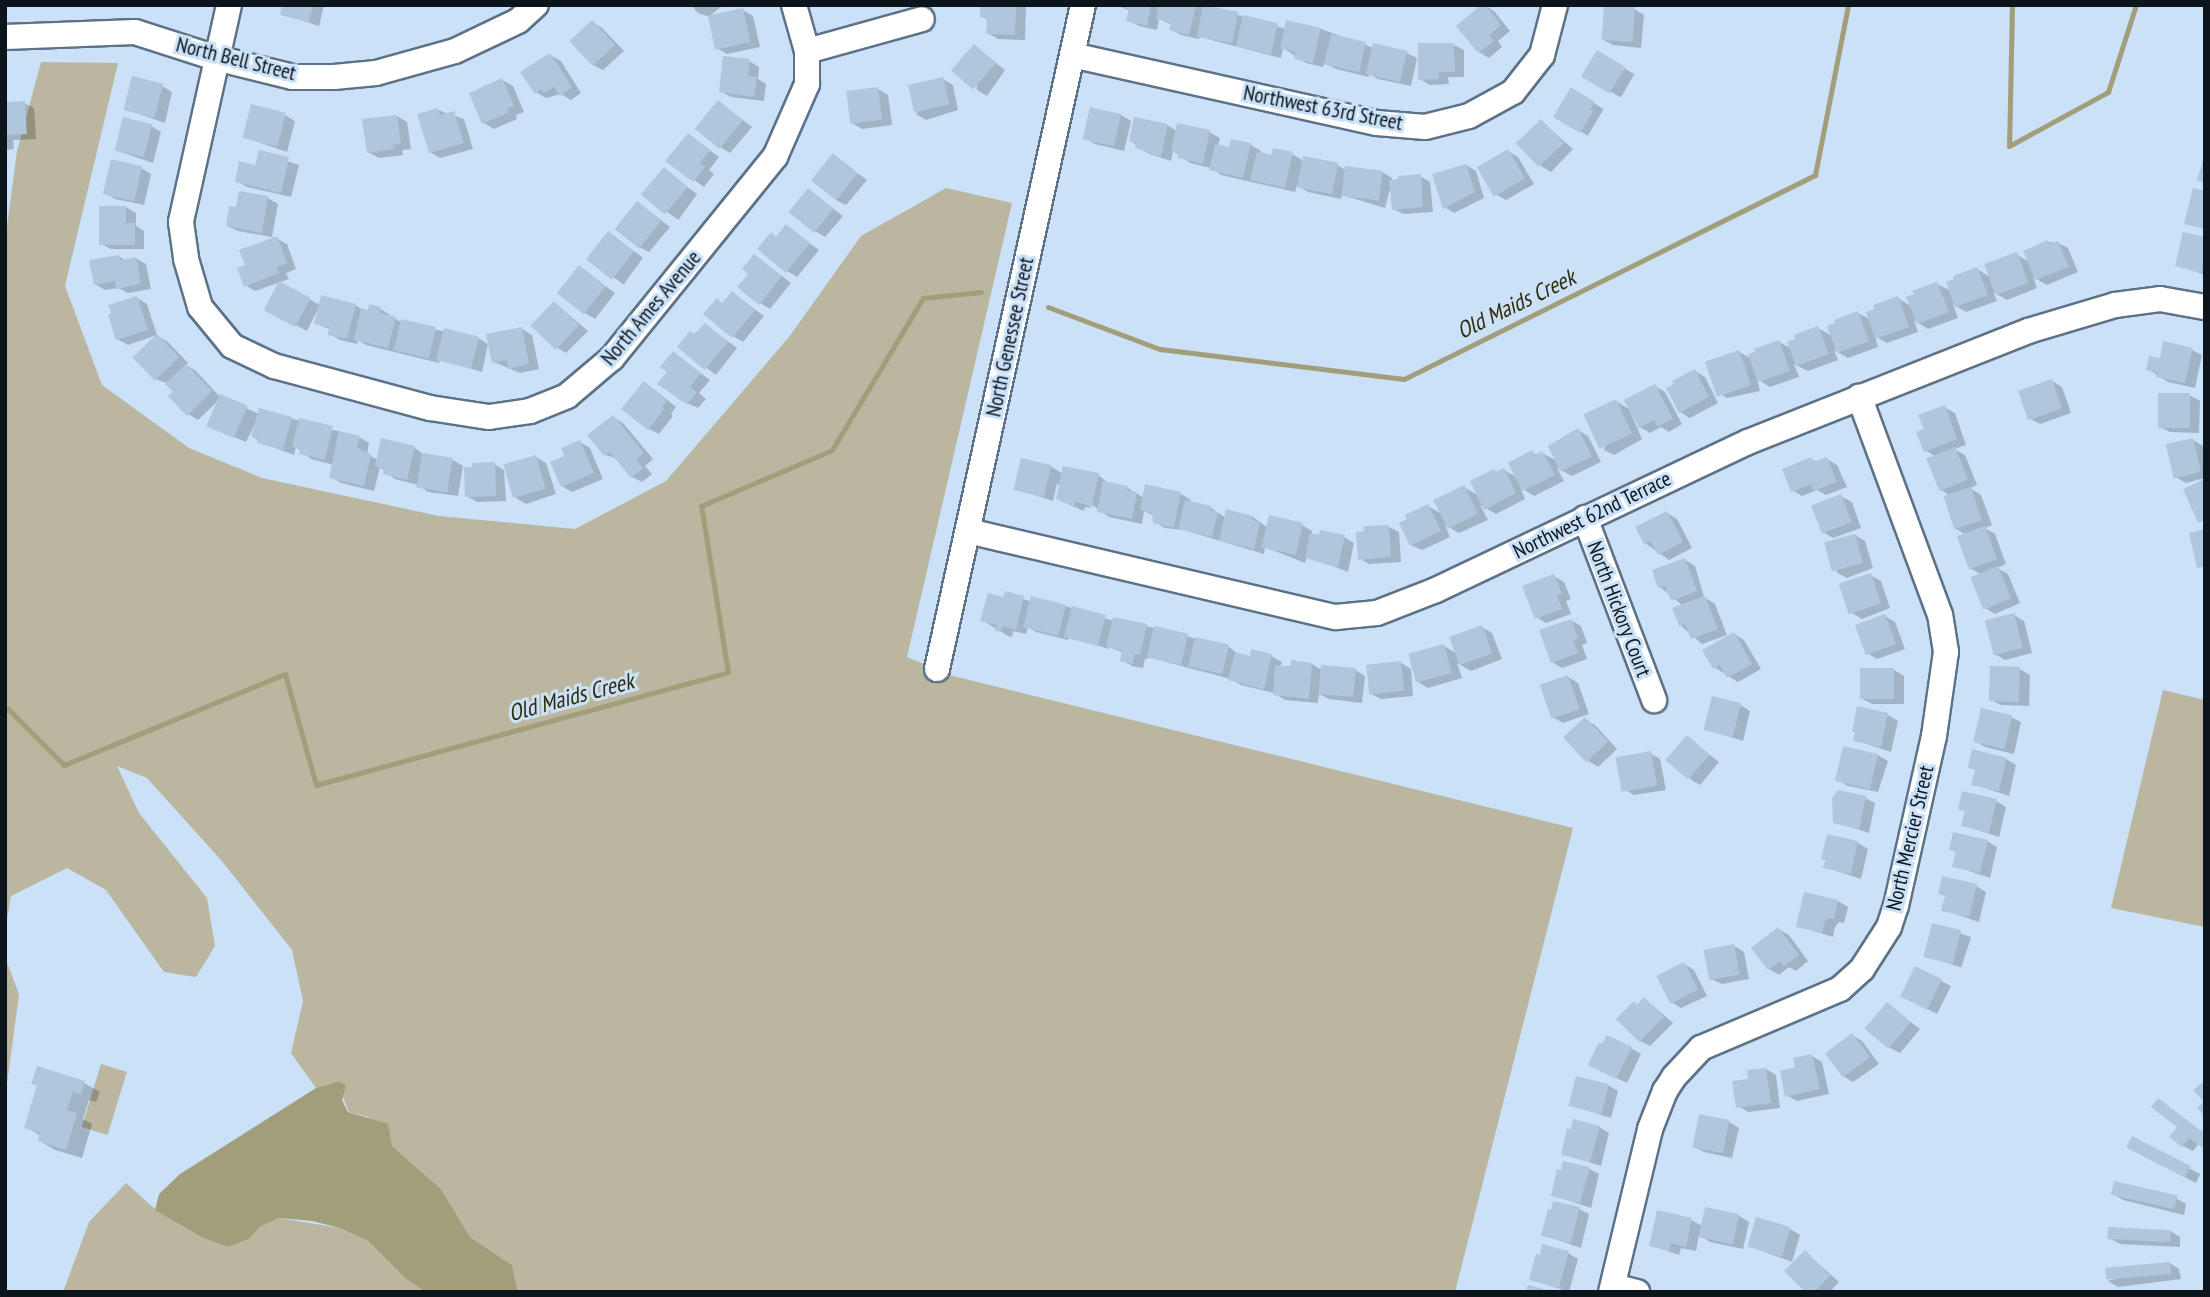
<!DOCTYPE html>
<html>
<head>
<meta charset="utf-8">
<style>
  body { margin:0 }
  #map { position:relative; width:2210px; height:1297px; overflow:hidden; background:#cae1f8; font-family:"PT Sans Narrow",sans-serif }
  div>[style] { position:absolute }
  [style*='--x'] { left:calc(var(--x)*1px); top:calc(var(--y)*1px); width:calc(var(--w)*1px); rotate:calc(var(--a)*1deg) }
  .green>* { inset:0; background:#bab69f; transform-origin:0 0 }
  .water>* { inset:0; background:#a39e7a }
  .shadow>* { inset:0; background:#0003; transform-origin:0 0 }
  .stream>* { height:5px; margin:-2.5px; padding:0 2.5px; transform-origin:2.5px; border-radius:2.5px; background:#a39e7a }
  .building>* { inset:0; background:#afc7dd; transform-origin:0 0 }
  .roads { filter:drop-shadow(2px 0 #5d7286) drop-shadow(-2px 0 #5d7286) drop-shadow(0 2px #5d7286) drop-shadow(0 -2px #5d7286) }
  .minor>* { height:24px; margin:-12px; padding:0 12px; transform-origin:12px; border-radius:12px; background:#fff }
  span { translate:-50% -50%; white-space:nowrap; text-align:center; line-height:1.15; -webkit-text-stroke:6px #cae1f8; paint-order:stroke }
  .street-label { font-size:21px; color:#0c141c }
  .water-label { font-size:23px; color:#302b0b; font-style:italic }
  .frame { position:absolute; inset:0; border:7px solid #0c141c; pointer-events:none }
</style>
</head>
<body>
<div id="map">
  <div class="green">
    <div style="clip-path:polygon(41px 62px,118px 63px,65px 286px,102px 385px,189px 448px,262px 478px,439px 516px,575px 529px,666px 481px,789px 337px,861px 236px,946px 188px,1012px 203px,907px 657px,949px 675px,1573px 828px,1455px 1292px,518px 1292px,512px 1265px,470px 1237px,441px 1189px,392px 1146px,368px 1117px,349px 1112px,342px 1095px,346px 1085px,341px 1081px,316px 1088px,291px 1053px,303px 1001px,292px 950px,221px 860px,147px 778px,117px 766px,139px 813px,207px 898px,215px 946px,196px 977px,164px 972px,106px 890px,67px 868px,11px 896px,5px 931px,5px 241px,17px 151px)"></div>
    <div style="clip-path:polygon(2163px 690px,2205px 700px,2205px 927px,2111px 908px)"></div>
    <div style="clip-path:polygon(5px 957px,19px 994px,5px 1099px)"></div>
    <div style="left:101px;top:1064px;width:27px;height:66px;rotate:17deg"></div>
    <div style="clip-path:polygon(126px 1183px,156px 1210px,203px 1238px,228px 1247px,249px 1239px,260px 1227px,279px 1218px,340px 1228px,368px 1241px,406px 1279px,426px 1292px,63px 1292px,89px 1222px)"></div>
  </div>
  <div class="water">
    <div style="clip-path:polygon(340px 1081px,346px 1085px,342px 1100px,348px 1112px,388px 1124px,392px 1146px,441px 1189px,470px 1237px,512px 1265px,518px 1292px,426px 1292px,406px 1279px,368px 1241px,340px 1228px,312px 1221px,279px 1218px,260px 1227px,249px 1239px,228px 1247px,203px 1238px,155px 1210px,159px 1194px,180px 1174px,316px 1088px)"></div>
  </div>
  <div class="shadow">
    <div style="clip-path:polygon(284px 5px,324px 5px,319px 26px,282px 14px)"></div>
    <div style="clip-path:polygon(691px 5px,723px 5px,710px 16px,743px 10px,753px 16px,760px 47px,727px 54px,717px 48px,710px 17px,698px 13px)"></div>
    <div style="clip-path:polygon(982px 5px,1026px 5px,1025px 40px,998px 39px,988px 33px,988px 20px,981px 16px)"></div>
    <div style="clip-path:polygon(1117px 5px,1204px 5px,1286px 29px,1321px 29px,1374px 48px,1407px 53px,1417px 58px,1411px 86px,1378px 79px,1369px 74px,1369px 77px,1336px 69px,1324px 63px,1323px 67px,1306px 63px,1283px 48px,1281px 58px,1200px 37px,1199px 39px,1181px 35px,1171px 29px,1172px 25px,1159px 19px,1157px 30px,1139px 26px,1128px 20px,1130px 11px)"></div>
    <div style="clip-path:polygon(1484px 5px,1494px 11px,1510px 31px,1498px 41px,1502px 47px,1489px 58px,1479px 52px)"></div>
    <div style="clip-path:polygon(1634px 9px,1644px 15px,1641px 48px,1613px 45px,1602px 39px)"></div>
    <div style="clip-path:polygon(592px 22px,602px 28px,624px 51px,603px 70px,593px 65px)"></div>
    <div style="clip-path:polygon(1454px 45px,1464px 50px,1464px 77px,1448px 77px,1449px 84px,1430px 85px,1420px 79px)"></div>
    <div style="clip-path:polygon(974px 46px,1005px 70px,987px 96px,977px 90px)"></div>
    <div style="left:1598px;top:53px;width:42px;height:27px;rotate:30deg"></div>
    <div style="clip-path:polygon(550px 55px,561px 61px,581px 93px,571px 100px,561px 94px,546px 98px,536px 92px)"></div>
    <div style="clip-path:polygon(749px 61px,759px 67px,758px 79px,766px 84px,764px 101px,731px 97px,720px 91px)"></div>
    <div style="clip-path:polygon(943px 79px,953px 85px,958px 110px,926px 120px,916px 114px)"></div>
    <div style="clip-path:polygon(502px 80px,513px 86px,524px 112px,516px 115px,517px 119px,494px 129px,484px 123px)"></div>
    <div style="clip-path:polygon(162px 86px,172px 92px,165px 123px,125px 109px)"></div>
    <div style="clip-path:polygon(878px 89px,888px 95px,892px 125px,862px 129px,852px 123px)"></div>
    <div style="left:1572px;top:90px;width:37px;height:31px;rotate:31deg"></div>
    <div style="clip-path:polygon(24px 103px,34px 108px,36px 139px,13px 140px,14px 149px,5px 150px,5px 104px)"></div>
    <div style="clip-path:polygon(728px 109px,752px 127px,730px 153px,720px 147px)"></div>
    <div style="clip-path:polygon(1091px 109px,1121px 115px,1131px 121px,1124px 151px,1095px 144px,1085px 138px)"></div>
    <div style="clip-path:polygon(438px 110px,464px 119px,473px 149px,440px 158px,430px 152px)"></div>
    <div style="clip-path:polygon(285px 115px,295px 121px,287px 152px,244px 137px)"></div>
    <div style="clip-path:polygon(397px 116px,407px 122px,411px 149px,402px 150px,403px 155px,379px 158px,368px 152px)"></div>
    <div style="clip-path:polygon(1542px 122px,1573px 149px,1551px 172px,1541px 166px)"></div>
    <div style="clip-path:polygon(1167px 125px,1177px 131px,1209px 132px,1220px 138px,1218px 147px,1230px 150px,1232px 141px,1251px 145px,1261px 151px,1260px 154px,1273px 157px,1292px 154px,1304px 161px,1337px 165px,1346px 170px,1382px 172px,1392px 178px,1392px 182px,1420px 176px,1430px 182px,1433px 212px,1404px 214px,1393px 209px,1391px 185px,1385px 208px,1342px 195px,1341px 199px,1308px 192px,1297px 185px,1295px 192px,1221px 175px,1211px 168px,1190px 163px,1173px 151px,1171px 161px,1147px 153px,1131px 141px)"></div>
    <div style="clip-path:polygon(151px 126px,161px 132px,153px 163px,115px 150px)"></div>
    <div style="clip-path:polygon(688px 135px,719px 157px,709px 170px,714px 174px,704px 187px,668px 161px)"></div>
    <div style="clip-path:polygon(1508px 151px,1518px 157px,1534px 184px,1506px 200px,1495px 194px)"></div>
    <div style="clip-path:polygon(260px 152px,299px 165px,291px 197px,247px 187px,237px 181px,257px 167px)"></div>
    <div style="clip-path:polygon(833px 155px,867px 180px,846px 205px,836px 200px)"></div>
    <div style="clip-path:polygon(1466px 165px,1476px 171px,1484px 198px,1454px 213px,1445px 207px)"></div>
    <div style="clip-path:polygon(141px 168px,151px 174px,144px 205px,115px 199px,105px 193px)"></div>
    <div style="left:664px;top:170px;width:41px;height:32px;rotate:36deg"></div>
    <div style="clip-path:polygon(808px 190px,843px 216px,825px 237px,815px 231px)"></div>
    <div style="clip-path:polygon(268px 198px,278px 204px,272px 237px,238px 231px,227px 226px,237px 209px)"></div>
    <div style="clip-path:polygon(638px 203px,670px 227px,649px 252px,639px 247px)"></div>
    <div style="clip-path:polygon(126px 207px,136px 213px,136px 226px,144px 231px,144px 249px,111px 249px,101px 244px)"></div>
    <div style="clip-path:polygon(787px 227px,819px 250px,797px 277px,787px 271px,777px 238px)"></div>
    <div style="left:609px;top:233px;width:42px;height:33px;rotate:36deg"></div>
    <div style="clip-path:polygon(276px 238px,287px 244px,296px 269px,286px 273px,289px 279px,255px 291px,245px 285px,247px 266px)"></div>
    <div style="clip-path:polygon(2205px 239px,2205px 275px,2177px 265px)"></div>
    <div style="clip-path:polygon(2048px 242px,2058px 243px,2068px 248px,2078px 272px,2047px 285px,2033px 277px,2037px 288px,2007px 300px,1993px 292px,1997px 301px,1966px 312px,1953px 304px,1958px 318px,1928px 329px,1914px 320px,1918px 332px,1887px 343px,1875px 336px,1878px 347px,1848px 358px,1834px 350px,1838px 360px,1808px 371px,1794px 364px,1799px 377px,1770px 387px,1757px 379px,1760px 391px,1727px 398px,1717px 392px,1739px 352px,1752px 359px,1779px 342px,1792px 349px,1818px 328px,1832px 336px,1858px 313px,1871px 320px,1898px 298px,1912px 307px,1937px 284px,1951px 291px,1977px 269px,1990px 277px,2016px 254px,2029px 262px)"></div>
    <div style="clip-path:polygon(118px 256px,125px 260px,135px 258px,146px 264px,151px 289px,128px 293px,118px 288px,105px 290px,95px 284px)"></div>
    <div style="clip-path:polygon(755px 256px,791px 283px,770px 309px,760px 303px,750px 274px)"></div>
    <div style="clip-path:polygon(580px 268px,615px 293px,595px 319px,585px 313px)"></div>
    <div style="clip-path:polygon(280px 283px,320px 305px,355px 305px,365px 311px,381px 309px,402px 323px,478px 338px,488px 344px,482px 372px,440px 359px,439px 363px,366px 345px,358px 340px,357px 344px,340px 340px,330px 334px,331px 330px,316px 323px,318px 309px,307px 331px,266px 309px)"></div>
    <div style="clip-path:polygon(732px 293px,764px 316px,743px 342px,733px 336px,723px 304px)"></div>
    <div style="clip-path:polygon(137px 298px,147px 304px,157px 335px,128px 345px,117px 339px)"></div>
    <div style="clip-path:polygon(555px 303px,588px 331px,566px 353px,556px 347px)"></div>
    <div style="clip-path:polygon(705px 325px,737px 348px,716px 375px,679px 347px)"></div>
    <div style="clip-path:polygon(522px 329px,532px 335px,539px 369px,520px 373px,494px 362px)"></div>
    <div style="clip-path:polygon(158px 336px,168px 342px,188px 363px,186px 365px,196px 371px,219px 396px,259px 414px,260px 410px,359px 437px,369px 443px,367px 454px,378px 460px,383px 440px,415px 448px,424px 455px,453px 460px,463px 466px,458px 496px,428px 492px,418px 485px,395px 479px,380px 467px,374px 491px,341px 483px,331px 477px,334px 465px,311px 459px,296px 447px,294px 455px,259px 442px,253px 436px,257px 420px,246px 442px,219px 431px,219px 400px,198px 420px,188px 414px,167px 383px,155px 379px)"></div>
    <div style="clip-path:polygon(2192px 350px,2202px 355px,2195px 388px,2168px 382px,2148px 369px,2161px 360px)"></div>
    <div style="clip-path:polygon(673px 353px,710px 380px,699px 393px,706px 399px,698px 408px,680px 400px,660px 384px,669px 372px)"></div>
    <div style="clip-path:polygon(1695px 371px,1705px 377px,1718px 403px,1690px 418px,1680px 412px)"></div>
    <div style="clip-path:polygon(2052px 381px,2062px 387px,2071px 413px,2040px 424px,2029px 418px)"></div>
    <div style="clip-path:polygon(1655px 386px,1665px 392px,1682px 424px,1669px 432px,1661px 427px,1650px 433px,1640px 427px)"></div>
    <div style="clip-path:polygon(654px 389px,676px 407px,671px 414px,673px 416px,659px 434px,649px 429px)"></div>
    <div style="clip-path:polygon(2189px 395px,2200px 401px,2199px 433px,2170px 432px,2160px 427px)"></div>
    <div style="clip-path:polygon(1616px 401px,1629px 409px,1642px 439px,1614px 455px,1604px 450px)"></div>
    <div style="clip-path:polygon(1944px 407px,1955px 413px,1966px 445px,1954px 449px,1965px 455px,1977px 485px,1970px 488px,1981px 495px,1992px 525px,1985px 528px,1995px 534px,2006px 564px,1997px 568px,2008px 574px,2020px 603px,1995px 614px,1985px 608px,1982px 575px,1970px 568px,1966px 535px,1955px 528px,1950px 496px,1940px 489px,1936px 457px,1925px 450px,1926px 430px)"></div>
    <div style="clip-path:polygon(613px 417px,623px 423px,653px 459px,645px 466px,652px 474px,642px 482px,632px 477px,618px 459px,606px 455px)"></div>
    <div style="clip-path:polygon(1578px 430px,1588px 436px,1601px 462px,1572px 476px,1557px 468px,1564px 481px,1534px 496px,1520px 487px,1525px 499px,1496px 514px,1480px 505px,1488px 520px,1459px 533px,1445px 525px,1450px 537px,1422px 550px,1411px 545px,1428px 506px,1442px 514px,1464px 487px,1479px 496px,1504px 470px,1518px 478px,1532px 452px,1537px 455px,1542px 453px,1557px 461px)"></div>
    <div style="clip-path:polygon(2193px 440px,2203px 446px,2205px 478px,2186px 483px,2175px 477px)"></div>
    <div style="clip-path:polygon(580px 442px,590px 448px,603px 479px,572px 492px,562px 486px,566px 457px)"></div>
    <div style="clip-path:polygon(536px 457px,546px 463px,556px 494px,526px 504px,516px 498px)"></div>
    <div style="clip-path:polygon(1811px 459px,1817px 462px,1827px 459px,1837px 465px,1847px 487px,1826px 495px,1817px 490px,1802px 496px,1792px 490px)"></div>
    <div style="clip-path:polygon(494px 464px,504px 470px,506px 501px,477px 502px,467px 496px)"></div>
    <div style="clip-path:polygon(1050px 466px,1063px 474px,1098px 475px,1108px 483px,1128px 488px,1144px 498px,1181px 494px,1191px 500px,1190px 503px,1210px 507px,1226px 518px,1253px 517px,1268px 528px,1302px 525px,1312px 531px,1312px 535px,1344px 537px,1354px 543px,1348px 572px,1307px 556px,1305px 563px,1265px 547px,1264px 554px,1184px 530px,1165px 528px,1155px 522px,1154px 516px,1144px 511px,1142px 524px,1109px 517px,1085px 500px,1084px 503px,1093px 508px,1085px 507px,1084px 511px,1068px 504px,1060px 485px,1057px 484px,1053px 501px,1016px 489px)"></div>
    <div style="clip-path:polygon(1841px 496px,1852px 502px,1861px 528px,1833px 538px,1823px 532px)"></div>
    <div style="clip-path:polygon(1667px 513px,1677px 519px,1692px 548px,1669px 560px,1645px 543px)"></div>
    <div style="clip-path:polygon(1389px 527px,1399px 532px,1401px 562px,1369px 564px,1359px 558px)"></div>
    <div style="clip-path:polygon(1855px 535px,1865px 541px,1873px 568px,1847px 578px,1836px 572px)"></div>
    <div style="clip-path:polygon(1685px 560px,1695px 566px,1704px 597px,1715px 604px,1727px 635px,1702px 644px,1680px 625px,1683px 606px,1660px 587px)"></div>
    <div style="clip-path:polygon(1870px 575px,1881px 581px,1890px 608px,1862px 619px,1852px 613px)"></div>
    <div style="clip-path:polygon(1554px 576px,1564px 582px,1571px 599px,1566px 601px,1571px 614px,1546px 623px,1536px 617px)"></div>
    <div style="clip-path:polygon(1006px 593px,1032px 602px,1065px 606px,1114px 621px,1146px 626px,1229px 647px,1238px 654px,1251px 658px,1271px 656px,1282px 662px,1280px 667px,1312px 664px,1322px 670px,1355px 670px,1365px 676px,1362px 703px,1329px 699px,1319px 694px,1318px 703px,1285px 700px,1274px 693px,1241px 685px,1231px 679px,1151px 658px,1145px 659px,1143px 668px,1132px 666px,1122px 660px,1124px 653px,1109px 647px,1109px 649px,1069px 637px,1068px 640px,1036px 632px,1028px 627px,1026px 634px,1013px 631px,1012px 637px,1008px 636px,982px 620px,1005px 599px)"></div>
    <div style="clip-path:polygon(2014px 615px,2024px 621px,2032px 653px,2005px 660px,1995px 654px)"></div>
    <div style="clip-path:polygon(1885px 616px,1895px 622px,1905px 649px,1877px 659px,1867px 653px)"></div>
    <div style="clip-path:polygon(1571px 620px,1581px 626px,1587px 643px,1582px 645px,1587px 659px,1562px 668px,1552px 662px)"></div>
    <div style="clip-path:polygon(1482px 627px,1492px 633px,1502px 659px,1471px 671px,1457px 663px,1462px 678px,1428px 688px,1418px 682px,1444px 646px,1456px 653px)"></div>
    <div style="clip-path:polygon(1734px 634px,1744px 640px,1761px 669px,1738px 682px,1714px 667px)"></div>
    <div style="clip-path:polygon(1401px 663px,1411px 669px,1413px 696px,1381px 699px,1370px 693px)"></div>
    <div style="clip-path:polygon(2020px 669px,2030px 675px,2029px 706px,2001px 705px,1991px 700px)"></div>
    <div style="clip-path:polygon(1894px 670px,1904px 676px,1904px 704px,1872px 704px,1861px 698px)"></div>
    <div style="clip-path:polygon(1568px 677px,1578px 683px,1589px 714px,1563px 723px,1553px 717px)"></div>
    <div style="clip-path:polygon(1740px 705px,1750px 711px,1743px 741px,1706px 729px)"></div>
    <div style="clip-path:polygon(1859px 709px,1888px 715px,1898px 721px,1891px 752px,1855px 740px)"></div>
    <div style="clip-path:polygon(2011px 717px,2021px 722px,2014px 754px,1985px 747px,1975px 741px)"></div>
    <div style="clip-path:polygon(1585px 720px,1595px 725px,1617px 749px,1598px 767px,1588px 761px)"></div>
    <div style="clip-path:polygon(1688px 738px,1719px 762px,1700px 785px,1690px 779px)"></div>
    <div style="clip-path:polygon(1845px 748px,1878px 755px,1888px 761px,1878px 792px,1848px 786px,1838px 780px)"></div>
    <div style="clip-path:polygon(1650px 753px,1660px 759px,1666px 790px,1634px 795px,1624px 789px)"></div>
    <div style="clip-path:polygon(2006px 759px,2016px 765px,2009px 796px,1973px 784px)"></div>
    <div style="clip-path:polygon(1838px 792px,1865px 798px,1875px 803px,1869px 833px,1835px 822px,1835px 794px)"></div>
    <div style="clip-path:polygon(1996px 801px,2006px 807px,1999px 837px,1963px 825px,1966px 812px,1960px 809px)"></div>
    <div style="clip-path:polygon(1828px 836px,1858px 843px,1868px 849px,1861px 879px,1825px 867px)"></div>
    <div style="clip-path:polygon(1987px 841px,1997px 847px,1990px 878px,1954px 866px,1957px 853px,1951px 849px)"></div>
    <div style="clip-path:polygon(1976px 886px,1986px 892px,1979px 922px,1943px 910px,1947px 897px,1940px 893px)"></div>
    <div style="clip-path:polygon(1805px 894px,1838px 901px,1848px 907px,1844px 923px,1839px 922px,1835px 927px,1833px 937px,1798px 926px)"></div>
    <div style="left:1934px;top:925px;width:39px;height:32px;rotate:18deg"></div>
    <div style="clip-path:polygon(1778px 929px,1789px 935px,1808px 961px,1796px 971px,1789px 967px,1779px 975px,1769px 969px)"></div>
    <div style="clip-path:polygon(1734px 946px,1744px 952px,1749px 979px,1722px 984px,1711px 979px)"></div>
    <div style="clip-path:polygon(1684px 964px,1694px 970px,1707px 996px,1681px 1008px,1671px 1002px)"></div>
    <div style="clip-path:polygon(1916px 968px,1951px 986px,1937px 1014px,1912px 1001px)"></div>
    <div style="clip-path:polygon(1645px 999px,1673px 1023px,1650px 1046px,1640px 1041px,1638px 1006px)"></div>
    <div style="clip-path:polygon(1888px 1005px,1920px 1029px,1900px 1053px,1890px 1048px)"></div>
    <div style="clip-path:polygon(1852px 1035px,1862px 1041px,1879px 1064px,1853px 1082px,1843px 1076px)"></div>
    <div style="clip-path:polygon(1631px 1048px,1641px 1054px,1627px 1083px,1600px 1070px)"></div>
    <div style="clip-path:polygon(1812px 1056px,1822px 1062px,1829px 1094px,1797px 1101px,1787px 1095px,1797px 1069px)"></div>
    <div style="clip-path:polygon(1766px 1069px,1776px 1075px,1780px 1108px,1748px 1112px,1738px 1106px,1750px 1081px)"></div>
    <div style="clip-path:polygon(33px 1083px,84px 1083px,100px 1092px,96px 1102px,89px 1100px,83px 1119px,92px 1124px,82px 1158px,55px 1150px,40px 1141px,41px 1136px,26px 1127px,39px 1086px)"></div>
    <div style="clip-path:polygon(1608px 1085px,1618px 1091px,1611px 1118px,1571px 1105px)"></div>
    <div style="clip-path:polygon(2159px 1100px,2205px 1134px,2205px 1147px,2199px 1143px,2193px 1151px,2183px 1146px,2179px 1127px)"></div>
    <div style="clip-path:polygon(1700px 1116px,1729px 1122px,1739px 1128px,1732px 1158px,1704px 1152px,1693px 1146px)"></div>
    <div style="clip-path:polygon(1599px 1127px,1609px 1133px,1601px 1166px,1563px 1154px)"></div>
    <div style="clip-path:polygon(2133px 1139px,2200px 1174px,2196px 1183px,2138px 1153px)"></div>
    <div style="clip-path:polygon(1589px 1169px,1599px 1174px,1591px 1208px,1553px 1195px)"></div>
    <div style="clip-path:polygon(2113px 1194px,2176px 1198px,2186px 1204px,2184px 1215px,2123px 1200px)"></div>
    <div style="clip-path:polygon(1579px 1209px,1589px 1214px,1581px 1248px,1543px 1235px)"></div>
    <div style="clip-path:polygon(1706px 1209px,1739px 1216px,1749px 1222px,1743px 1249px,1710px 1242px,1699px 1235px,1696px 1251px,1681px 1248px,1679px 1255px,1651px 1245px,1691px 1220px,1702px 1226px)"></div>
    <div style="clip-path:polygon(1790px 1229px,1800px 1235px,1792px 1262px,1749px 1246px)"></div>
    <div style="clip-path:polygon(2170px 1231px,2180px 1237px,2180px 1247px,2120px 1244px,2109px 1238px)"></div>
    <div style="clip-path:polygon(1805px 1252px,1839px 1282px,1830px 1292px,1808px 1292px)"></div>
    <div style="clip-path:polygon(1568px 1253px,1578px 1259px,1569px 1292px,1531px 1279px,1541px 1257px)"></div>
    <div style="clip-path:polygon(2169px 1263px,2179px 1269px,2181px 1279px,2118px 1287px,2108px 1281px)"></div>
  </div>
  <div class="stream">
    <div style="--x:2012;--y:5;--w:141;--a:91.2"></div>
    <div style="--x:2009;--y:146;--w:113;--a:-28.6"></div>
    <div style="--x:2108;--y:92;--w:91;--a:-72.2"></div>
    <div style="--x:1048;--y:307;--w:120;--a:20.6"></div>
    <div style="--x:1160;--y:349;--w:246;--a:7"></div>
    <div style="--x:1404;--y:379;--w:459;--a:-26.4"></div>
    <div style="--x:1815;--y:175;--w:173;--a:-79"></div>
    <div style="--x:5;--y:711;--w:4;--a:-34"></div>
    <div style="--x:8;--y:709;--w:79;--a:45"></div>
    <div style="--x:64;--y:765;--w:239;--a:-22.4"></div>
    <div style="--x:285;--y:674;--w:115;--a:74.4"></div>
    <div style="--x:316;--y:785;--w:427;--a:-15.3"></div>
    <div style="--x:728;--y:672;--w:168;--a:-99.2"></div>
    <div style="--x:701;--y:506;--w:142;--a:-23.1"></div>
    <div style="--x:832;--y:450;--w:177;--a:-59.1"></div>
    <div style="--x:923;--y:298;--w:58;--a:-5.9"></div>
  </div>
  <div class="building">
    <div style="clip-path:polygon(282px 5px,313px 5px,309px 22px,280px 15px)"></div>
    <div style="clip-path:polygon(980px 5px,1016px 5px,1015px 35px,986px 34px,987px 18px,980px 17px)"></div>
    <div style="clip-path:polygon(1118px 5px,1151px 5px,1147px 26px,1126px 21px,1129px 9px)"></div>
    <div style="clip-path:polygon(1159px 5px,1196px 5px,1189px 35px,1169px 30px,1171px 23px,1156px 19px)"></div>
    <div style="left:1203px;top:5px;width:36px;height:32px;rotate:11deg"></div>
    <div style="clip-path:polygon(1481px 5px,1485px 5px,1501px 25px,1489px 35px,1494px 41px,1478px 53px,1456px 26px)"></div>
    <div style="left:1604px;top:5px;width:31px;height:35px;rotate:4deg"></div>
    <div style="left:743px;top:8px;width:35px;height:36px;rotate:78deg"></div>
    <div style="left:1243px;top:15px;width:36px;height:32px;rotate:13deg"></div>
    <div style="left:592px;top:20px;width:34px;height:31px;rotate:47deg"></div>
    <div style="clip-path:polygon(1286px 20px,1321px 28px,1313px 63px,1294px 59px,1295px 52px,1280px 48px)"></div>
    <div style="left:1331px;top:34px;width:36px;height:31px;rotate:13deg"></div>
    <div style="left:1373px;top:43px;width:35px;height:32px;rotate:13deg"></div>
    <div style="clip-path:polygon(1418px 43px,1454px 43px,1455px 72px,1439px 72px,1439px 79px,1418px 80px)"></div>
    <div style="left:974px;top:44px;width:29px;height:35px;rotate:41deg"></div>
    <div style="left:1597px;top:50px;width:33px;height:31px;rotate:31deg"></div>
    <div style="clip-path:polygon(550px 53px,572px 87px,560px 96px,554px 87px,544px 93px,541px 89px,535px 94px,520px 72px)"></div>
    <div style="clip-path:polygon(723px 56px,750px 59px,748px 76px,757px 77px,754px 97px,719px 92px)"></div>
    <div style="left:132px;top:76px;width:32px;height:35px;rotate:14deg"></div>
    <div style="left:943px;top:77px;width:28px;height:36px;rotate:77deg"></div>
    <div style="clip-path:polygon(502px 78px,514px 106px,507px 109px,508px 113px,482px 124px,469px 93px)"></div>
    <div style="left:878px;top:87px;width:33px;height:32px;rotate:83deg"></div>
    <div style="clip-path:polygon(1571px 87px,1595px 102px,1590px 109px,1593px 111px,1580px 133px,1553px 117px)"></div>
    <div style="left:718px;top:100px;width:32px;height:37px;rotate:39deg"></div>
    <div style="left:25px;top:101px;width:33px;height:20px;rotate:87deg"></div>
    <div style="left:251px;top:104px;width:36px;height:35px;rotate:14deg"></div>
    <div style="left:1090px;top:107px;width:32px;height:33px;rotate:13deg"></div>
    <div style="clip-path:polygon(438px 108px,440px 115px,454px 111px,464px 143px,429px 153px,417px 114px)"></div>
    <div style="clip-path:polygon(397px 115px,401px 144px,393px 145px,394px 149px,367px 153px,362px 119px)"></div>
    <div style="left:123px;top:117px;width:30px;height:34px;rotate:14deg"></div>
    <div style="clip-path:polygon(1134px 117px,1168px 124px,1161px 157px,1135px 148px,1136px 143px,1129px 141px)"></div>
    <div style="left:1541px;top:119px;width:33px;height:35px;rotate:46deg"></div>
    <div style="clip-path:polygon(1177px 123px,1210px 130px,1203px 164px,1178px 158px,1178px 153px,1171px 151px)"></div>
    <div style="clip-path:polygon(688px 133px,710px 150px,700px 163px,705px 167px,693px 182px,665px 161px)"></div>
    <div style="clip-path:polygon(1231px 139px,1251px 143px,1243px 178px,1209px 170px,1215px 144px,1229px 147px)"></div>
    <div style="clip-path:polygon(1273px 148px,1293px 152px,1285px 188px,1250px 180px,1257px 151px,1271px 155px)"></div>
    <div style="left:1508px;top:149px;width:34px;height:36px;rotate:60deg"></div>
    <div style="clip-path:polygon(259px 150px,289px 157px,281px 193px,235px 182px,239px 161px,255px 165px)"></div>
    <div style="left:833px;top:153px;width:32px;height:35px;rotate:39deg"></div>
    <div style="left:1303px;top:156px;width:36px;height:32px;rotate:11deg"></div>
    <div style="clip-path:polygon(2204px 157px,2205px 157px,2205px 183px,2197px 180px)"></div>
    <div style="left:111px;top:159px;width:32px;height:36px;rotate:13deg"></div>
    <div style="clip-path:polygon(1466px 164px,1475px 192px,1443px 209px,1432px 174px)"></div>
    <div style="left:1345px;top:166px;width:38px;height:30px;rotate:7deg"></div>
    <div style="left:664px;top:167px;width:31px;height:36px;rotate:40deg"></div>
    <div style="clip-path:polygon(1421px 174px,1423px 207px,1392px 210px,1389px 180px,1398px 179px,1398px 176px)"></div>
    <div style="left:808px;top:188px;width:33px;height:31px;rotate:39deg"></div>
    <div style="clip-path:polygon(2193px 188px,2205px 191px,2205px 229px,2184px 224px)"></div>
    <div style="clip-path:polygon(239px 191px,268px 196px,262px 233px,226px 226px,229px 206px,236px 207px)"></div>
    <div style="left:637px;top:201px;width:31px;height:36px;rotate:38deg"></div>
    <div style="clip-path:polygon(99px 206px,126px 206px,126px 223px,135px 223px,135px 245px,99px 245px)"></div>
    <div style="clip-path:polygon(786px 224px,810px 243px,786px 273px,757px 249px,771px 232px,776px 237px)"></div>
    <div style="left:608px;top:231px;width:33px;height:36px;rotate:38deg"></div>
    <div style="clip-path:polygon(2183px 232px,2205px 237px,2202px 273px,2175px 266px)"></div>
    <div style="clip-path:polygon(277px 236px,287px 263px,277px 267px,279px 273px,244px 287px,237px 268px,245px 265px,239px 250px)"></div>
    <div style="clip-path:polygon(2048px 240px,2050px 244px,2058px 241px,2069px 267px,2035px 280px,2023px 251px)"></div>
    <div style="left:2017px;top:252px;width:33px;height:35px;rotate:70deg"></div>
    <div style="clip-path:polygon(754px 254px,782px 276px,759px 305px,737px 287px,748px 274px,742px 269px)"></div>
    <div style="clip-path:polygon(119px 255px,120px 260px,136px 257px,141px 284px,116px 289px,115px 281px,94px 285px,89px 260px)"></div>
    <div style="left:579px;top:265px;width:34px;height:36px;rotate:38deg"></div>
    <div style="clip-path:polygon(1977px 267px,1988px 295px,1955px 307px,1946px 282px,1954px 279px,1953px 276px)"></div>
    <div style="left:279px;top:281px;width:36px;height:33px;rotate:28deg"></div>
    <div style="clip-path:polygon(1937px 282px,1949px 312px,1917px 324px,1906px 297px,1914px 294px,1912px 291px)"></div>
    <div style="clip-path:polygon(732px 291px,755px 310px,732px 338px,703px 314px,717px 298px,722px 303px)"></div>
    <div style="clip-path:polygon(321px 295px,356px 304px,347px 339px,328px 335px,329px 327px,314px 324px)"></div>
    <div style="clip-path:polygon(137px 296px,148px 330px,116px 340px,108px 315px,111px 313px,108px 305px)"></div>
    <div style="clip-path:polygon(1898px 296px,1909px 327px,1875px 339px,1866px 312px,1874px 309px,1873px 305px)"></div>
    <div style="left:554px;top:301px;width:35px;height:34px;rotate:44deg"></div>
    <div style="clip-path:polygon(369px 304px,381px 307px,380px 313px,396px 317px,388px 348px,354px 340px,361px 308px,368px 310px)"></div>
    <div style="clip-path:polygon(1858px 311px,1869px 341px,1837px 353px,1827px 326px,1835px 323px,1834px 320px)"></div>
    <div style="left:401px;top:319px;width:36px;height:32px;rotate:13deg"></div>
    <div style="clip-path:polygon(705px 323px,728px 342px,705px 370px,677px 347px,690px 331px,695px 334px)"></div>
    <div style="clip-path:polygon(1818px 326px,1829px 354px,1796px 366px,1787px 342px,1795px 339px,1794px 335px)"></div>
    <div style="clip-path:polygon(522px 327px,529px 364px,508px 369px,507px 360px,492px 363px,486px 334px)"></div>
    <div style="left:444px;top:328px;width:36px;height:33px;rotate:14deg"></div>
    <div style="left:157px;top:334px;width:32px;height:34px;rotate:46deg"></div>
    <div style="clip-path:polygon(1779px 340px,1790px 371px,1758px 382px,1748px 354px,1755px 352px,1754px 349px)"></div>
    <div style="clip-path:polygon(2163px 341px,2193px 348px,2185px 383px,2156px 377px,2157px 372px,2146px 370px,2149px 356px,2160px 358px)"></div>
    <div style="left:1739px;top:350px;width:37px;height:36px;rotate:71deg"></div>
    <div style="clip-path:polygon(673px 351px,701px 373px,690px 387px,697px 392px,687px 404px,657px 384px,667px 372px,660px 367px)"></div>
    <div style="clip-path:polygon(186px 364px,212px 391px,187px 416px,168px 396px,173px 392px,165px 384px)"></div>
    <div style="clip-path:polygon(1695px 369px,1709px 397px,1679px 413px,1666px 388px,1674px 384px,1672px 381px)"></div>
    <div style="left:2052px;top:379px;width:31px;height:36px;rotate:71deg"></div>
    <div style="clip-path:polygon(644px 381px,667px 400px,662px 407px,664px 409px,648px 430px,621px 409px)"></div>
    <div style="clip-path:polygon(1655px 384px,1673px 419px,1657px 427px,1654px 420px,1639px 428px,1624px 400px)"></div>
    <div style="left:2158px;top:393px;width:32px;height:35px"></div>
    <div style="left:220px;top:394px;width:30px;height:35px;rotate:23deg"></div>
    <div style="left:1616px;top:399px;width:38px;height:36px;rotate:65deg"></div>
    <div style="clip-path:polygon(1945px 405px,1957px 439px,1924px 452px,1916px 432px,1924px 429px,1918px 415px)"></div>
    <div style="clip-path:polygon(259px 408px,292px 417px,283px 450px,257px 443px,258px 439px,251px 437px)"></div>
    <div style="clip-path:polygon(613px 415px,644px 453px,636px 459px,643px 468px,631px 478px,610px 452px,604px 456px,587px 435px)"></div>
    <div style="clip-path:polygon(299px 418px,333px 426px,325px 460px,299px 454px,301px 449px,292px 447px)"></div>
    <div style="clip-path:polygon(1578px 428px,1592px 457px,1560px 471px,1548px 446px)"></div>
    <div style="clip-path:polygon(339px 431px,360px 436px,357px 448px,371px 454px,364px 486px,329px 478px)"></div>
    <div style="clip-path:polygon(381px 438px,415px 446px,407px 480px,383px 474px,384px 468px,375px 466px)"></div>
    <div style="left:2193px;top:438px;width:35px;height:28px;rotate:77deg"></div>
    <div style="clip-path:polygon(580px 440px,594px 473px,561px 487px,550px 462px,564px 456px,561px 448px)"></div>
    <div style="left:1955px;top:447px;width:35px;height:31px;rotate:68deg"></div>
    <div style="clip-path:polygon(1532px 450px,1535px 455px,1542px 451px,1555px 475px,1522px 491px,1508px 463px)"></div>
    <div style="left:422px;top:453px;width:31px;height:35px;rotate:9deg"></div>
    <div style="left:536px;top:455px;width:35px;height:34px;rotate:74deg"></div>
    <div style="clip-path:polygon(1811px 457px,1813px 462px,1827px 457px,1837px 482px,1814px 491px,1811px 484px,1791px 492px,1782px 469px)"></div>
    <div style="left:1021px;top:458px;width:31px;height:33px;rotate:13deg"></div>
    <div style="clip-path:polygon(495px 462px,496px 496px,465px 497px,464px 467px,472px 467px,472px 463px)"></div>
    <div style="clip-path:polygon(1063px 466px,1099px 473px,1092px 506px,1075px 502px,1074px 507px,1056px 499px)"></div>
    <div style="clip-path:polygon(1504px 468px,1516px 493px,1484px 510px,1470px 481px,1494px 469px,1496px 472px)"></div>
    <div style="clip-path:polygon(2205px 479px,2205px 520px,2198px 523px,2183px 489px)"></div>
    <div style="clip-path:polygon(1103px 481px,1128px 486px,1127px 490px,1137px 492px,1132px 519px,1097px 512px)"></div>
    <div style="clip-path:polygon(1145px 484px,1181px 492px,1174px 528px,1153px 523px,1152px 513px,1140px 510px)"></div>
    <div style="left:1464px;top:485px;width:32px;height:34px;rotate:64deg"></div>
    <div style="left:1971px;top:487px;width:35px;height:29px;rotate:72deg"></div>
    <div style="left:1841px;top:494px;width:30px;height:32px;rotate:69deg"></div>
    <div style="clip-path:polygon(1185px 500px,1211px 506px,1210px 510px,1218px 512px,1212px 537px,1178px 529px)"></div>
    <div style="clip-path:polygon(1428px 504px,1441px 531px,1410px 546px,1399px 523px,1407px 519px,1405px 515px)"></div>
    <div style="clip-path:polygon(1226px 509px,1253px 516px,1252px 520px,1260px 522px,1254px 549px,1219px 541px)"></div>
    <div style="clip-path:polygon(1667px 511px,1683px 542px,1658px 555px,1650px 541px,1644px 544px,1635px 527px)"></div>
    <div style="left:1269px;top:515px;width:35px;height:33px;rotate:13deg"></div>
    <div style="clip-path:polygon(1389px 525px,1391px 557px,1358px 560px,1356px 532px,1364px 531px,1363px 526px)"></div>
    <div style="left:1985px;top:526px;width:35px;height:30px;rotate:70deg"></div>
    <div style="clip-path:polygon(2205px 529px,2205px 566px,2197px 568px,2189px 533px)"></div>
    <div style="clip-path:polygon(1320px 530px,1345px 535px,1338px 568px,1305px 558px,1310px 533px,1319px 535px)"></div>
    <div style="left:1855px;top:534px;width:30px;height:32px;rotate:75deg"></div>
    <div style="clip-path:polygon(1685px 558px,1697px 591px,1671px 601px,1665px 586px,1658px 588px,1652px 570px)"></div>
    <div style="left:1998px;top:566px;width:35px;height:30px;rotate:68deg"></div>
    <div style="left:1871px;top:573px;width:32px;height:34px;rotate:72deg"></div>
    <div style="clip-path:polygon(1554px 574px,1562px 594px,1557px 595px,1562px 609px,1535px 619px,1522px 586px)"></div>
    <div style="clip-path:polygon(1005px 591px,1024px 596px,1016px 630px,1003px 626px,1001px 632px,995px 631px,997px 625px,980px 621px,988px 593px,1003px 597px)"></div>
    <div style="left:1031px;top:596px;width:36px;height:32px;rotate:14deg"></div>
    <div style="clip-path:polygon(1705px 596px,1718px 629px,1691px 639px,1685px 624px,1679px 626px,1672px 608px)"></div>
    <div style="left:1072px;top:606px;width:35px;height:32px;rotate:15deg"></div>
    <div style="left:2014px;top:613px;width:36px;height:30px;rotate:76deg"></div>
    <div style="left:1885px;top:614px;width:32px;height:32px;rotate:70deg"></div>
    <div style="clip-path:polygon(1113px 617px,1147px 624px,1140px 655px,1135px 654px,1133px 664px,1120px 661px,1122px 650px,1106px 647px)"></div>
    <div style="clip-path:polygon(1571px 619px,1578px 638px,1573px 640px,1578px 653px,1551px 663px,1539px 630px)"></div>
    <div style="left:1482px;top:625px;width:30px;height:35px;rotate:70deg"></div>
    <div style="left:1154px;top:626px;width:35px;height:32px;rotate:13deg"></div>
    <div style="clip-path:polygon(1734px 632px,1752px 664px,1727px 678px,1720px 665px,1713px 669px,1702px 650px)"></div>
    <div style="left:1195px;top:637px;width:35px;height:30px;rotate:13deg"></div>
    <div style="left:1444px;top:644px;width:30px;height:37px;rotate:75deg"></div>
    <div style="clip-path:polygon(1251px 649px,1272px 654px,1264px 689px,1228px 680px,1235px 652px,1250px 656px)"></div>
    <div style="clip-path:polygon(1291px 660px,1312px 663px,1309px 699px,1273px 695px,1275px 665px,1291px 667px)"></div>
    <div style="left:1401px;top:661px;width:30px;height:35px;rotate:84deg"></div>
    <div style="left:1321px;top:665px;width:35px;height:29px;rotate:5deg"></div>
    <div style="left:1990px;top:666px;width:30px;height:35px;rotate:2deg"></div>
    <div style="left:1860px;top:668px;width:34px;height:31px"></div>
    <div style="left:1568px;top:675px;width:36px;height:30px;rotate:71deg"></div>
    <div style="left:1712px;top:696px;width:30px;height:35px;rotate:14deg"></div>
    <div style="clip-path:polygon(1857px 706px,1888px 713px,1881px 747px,1853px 741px,1855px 732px,1852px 732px)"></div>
    <div style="left:1981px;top:708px;width:32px;height:35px;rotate:13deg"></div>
    <div style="left:1585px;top:717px;width:34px;height:30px;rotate:47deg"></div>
    <div style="left:1687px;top:735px;width:30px;height:33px;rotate:41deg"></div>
    <div style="left:1843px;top:746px;width:36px;height:36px;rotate:13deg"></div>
    <div style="clip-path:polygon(1972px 749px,2007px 758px,1999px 791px,1971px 785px,1975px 770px,1968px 768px)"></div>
    <div style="left:1651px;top:751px;width:35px;height:36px;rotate:80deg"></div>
    <div style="clip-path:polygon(1838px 790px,1866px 796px,1859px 829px,1833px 823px,1832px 798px)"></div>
    <div style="clip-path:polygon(1962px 791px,1997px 799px,1989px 833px,1961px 826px,1965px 811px,1958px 810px)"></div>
    <div style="clip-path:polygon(1953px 832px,1988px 840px,1980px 873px,1952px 867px,1956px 851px,1949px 850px)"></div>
    <div style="clip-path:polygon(1827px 834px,1858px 841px,1851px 874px,1823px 868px,1825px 860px,1821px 859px)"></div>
    <div style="clip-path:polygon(1942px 876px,1977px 884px,1969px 917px,1941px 911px,1945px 896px,1938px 894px)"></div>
    <div style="clip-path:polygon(1804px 892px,1838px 900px,1834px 919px,1828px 918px,1825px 921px,1822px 933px,1796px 927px)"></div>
    <div style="left:1932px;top:923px;width:30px;height:35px;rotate:14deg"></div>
    <div style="clip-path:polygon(1778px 927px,1799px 955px,1784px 966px,1780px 961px,1768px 970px,1751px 948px)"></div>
    <div style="left:1734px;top:944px;width:31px;height:31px;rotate:79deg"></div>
    <div style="left:1684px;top:962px;width:31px;height:31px;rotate:63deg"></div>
    <div style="left:1915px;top:966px;width:30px;height:34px;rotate:26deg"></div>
    <div style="clip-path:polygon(1644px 997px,1664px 1017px,1639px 1042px,1616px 1019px,1634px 1001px,1637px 1005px)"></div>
    <div style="left:1887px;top:1002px;width:31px;height:35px;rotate:40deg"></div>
    <div style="left:1852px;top:1033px;width:30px;height:34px;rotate:53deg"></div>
    <div style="clip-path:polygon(1607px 1035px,1632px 1047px,1616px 1079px,1588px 1065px,1599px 1042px,1602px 1044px)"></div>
    <div style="clip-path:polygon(1812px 1054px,1820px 1089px,1785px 1097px,1780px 1071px,1795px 1067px,1793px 1058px)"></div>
    <div style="clip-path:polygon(37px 1066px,85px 1081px,81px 1095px,73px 1092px,67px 1110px,77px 1113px,66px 1150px,38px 1141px,40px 1133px,24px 1128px,37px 1085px,31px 1084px)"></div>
    <div style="clip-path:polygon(1766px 1068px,1771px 1103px,1736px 1108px,1732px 1081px,1748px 1079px,1747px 1070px)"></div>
    <div style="left:1576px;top:1076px;width:34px;height:31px;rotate:14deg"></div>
    <div style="clip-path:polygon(2203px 1082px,2205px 1084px,2205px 1117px,2197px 1108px,2204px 1102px,2193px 1090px)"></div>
    <div style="clip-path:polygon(2158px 1098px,2205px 1134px,2203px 1148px,2189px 1138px,2182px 1147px,2169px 1137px,2177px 1127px,2151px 1107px)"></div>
    <div style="left:1699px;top:1114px;width:31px;height:34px;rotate:11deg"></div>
    <div style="clip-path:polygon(1573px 1119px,1600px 1126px,1590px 1162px,1561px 1155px,1567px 1128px,1571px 1129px)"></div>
    <div style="left:2132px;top:1136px;width:66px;height:13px;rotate:27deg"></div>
    <div style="clip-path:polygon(1563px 1161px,1590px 1167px,1580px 1203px,1551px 1196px,1557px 1169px,1561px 1170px)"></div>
    <div style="left:2114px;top:1181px;width:65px;height:14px;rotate:13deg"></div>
    <div style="clip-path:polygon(1553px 1201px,1580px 1207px,1571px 1243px,1541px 1236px,1548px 1209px,1551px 1210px)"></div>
    <div style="left:1705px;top:1207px;width:35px;height:31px;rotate:12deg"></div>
    <div style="clip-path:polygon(1657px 1210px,1692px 1218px,1686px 1247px,1671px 1243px,1669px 1251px,1649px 1246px)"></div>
    <div style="left:1756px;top:1217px;width:36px;height:31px;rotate:16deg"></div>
    <div style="left:2108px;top:1227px;width:63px;height:12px;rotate:3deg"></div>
    <div style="clip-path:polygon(1542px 1244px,1569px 1251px,1559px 1288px,1529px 1280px,1536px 1254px,1540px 1255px)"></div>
    <div style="clip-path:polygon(1805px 1250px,1830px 1276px,1814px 1292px,1805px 1292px,1784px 1271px)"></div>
    <div style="left:2170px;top:1262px;width:12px;height:65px;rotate:85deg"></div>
    <div style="clip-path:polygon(1528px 1285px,1552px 1291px,1552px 1292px,1526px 1292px)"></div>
  </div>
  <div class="roads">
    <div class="minor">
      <div style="--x:229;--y:5;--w:222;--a:102.5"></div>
      <div style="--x:181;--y:222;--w:37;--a:82"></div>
      <div style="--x:186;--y:259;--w:50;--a:73.7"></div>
      <div style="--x:200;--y:307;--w:50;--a:50.6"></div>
      <div style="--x:232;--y:346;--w:47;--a:25.5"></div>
      <div style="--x:274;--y:366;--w:162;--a:15.1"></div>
      <div style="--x:430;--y:408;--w:60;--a:8.7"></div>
      <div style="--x:489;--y:417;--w:41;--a:-8.3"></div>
      <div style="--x:530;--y:411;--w:40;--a:-22"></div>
      <div style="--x:567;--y:396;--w:59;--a:-40.2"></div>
      <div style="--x:612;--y:358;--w:259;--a:-51"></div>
      <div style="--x:775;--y:157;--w:80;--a:-66.3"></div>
      <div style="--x:807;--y:84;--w:33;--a:-90"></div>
      <div style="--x:807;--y:51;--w:48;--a:-105.8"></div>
      <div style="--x:5;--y:37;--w:130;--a:-2.2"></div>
      <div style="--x:135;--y:32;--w:85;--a:17.8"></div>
      <div style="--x:216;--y:58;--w:79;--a:13.9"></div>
      <div style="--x:293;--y:77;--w:41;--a:0"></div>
      <div style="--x:334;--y:77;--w:42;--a:-5.4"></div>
      <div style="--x:376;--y:73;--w:82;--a:-15.6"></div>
      <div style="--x:455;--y:51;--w:70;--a:-25.5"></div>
      <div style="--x:518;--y:21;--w:24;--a:-42"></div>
      <div style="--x:807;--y:51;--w:119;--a:-15.5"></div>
      <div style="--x:1072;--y:55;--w:312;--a:12.6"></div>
      <div style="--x:1377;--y:123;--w:48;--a:4.8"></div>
      <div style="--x:1425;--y:127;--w:45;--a:-14"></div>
      <div style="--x:1469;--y:116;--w:50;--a:-28.6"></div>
      <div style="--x:1513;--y:92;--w:47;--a:-51.9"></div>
      <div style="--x:1542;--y:55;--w:52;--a:-75.4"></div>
      <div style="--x:1585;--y:518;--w:195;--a:69.2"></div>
      <div style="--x:968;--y:531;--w:378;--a:13.2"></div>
      <div style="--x:1336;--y:617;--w:41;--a:-5.6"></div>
      <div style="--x:1377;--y:613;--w:63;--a:-21.3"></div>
      <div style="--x:1436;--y:590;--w:345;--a:-25.4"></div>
      <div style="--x:1748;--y:442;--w:301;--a:-21.6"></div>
      <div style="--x:2028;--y:331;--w:91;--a:-16.6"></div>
      <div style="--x:2115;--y:305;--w:45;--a:-7.6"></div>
      <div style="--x:2160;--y:299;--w:46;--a:10.1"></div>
      <div style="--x:937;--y:669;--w:680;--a:-77.6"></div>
      <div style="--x:1613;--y:1286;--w:25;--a:14"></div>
      <div style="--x:1611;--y:1292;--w:168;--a:-76.5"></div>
      <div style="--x:1650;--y:1129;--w:41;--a:-68.5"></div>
      <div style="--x:1665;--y:1091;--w:17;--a:-57"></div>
      <div style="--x:1674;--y:1077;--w:40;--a:-47"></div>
      <div style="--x:1701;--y:1048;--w:151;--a:-23"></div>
      <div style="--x:1840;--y:989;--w:30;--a:-42"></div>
      <div style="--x:1862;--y:969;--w:50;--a:-57.3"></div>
      <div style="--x:1889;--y:927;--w:22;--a:-72"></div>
      <div style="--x:1896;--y:906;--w:174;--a:-77.4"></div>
      <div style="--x:1934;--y:736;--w:85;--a:-81.9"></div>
      <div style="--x:1946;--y:652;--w:37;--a:-99"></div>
      <div style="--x:1940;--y:615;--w:233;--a:-110.3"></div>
    </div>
  </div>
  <div class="street-label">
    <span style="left:236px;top:59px;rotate:14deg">North Bell Street</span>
    <span style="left:1323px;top:108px;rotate:11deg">Northwest 63rd Street</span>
    <span style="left:651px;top:308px;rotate:-50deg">North Ames Avenue</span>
    <span style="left:1010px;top:337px;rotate:-78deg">North Genessee Street</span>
    <span style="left:1592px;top:515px;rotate:-26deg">Northwest 62nd Terrace</span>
    <span style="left:1619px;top:609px;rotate:69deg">North Hickory Court</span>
    <span style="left:1910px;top:838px;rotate:-77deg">North Mercier Street</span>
  </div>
  <div class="water-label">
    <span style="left:1516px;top:304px;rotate:-26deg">Old Maids Creek</span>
    <span style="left:571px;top:697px;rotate:-15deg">Old Maids Creek</span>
  </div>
  <div class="frame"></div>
</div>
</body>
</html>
